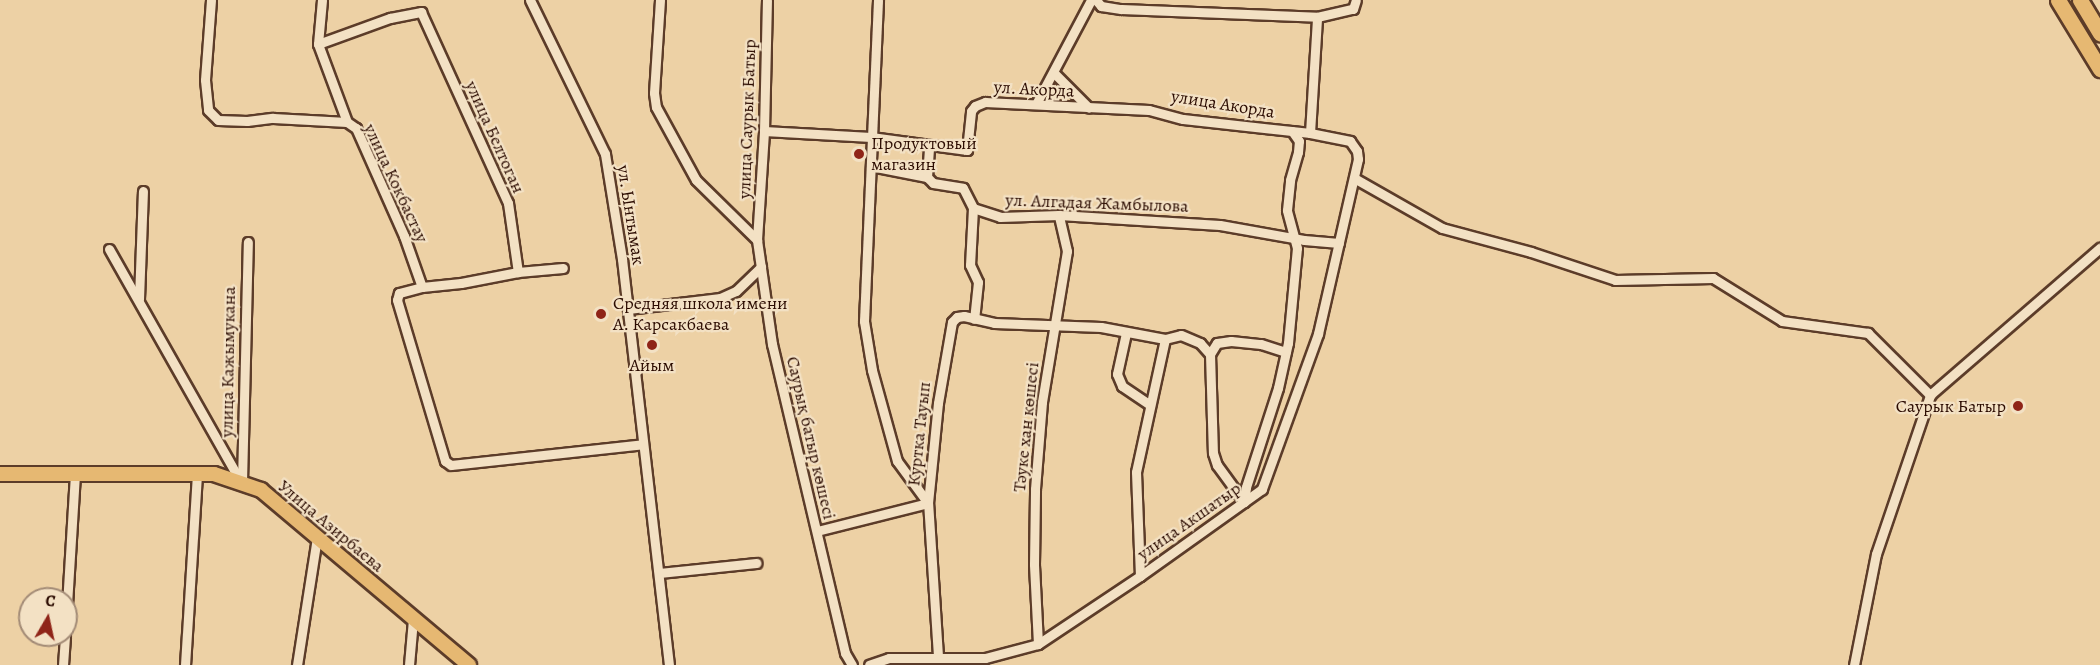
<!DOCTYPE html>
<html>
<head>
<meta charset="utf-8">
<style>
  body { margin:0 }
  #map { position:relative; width:2100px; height:665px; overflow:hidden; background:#edd1a5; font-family:Alegreya,serif }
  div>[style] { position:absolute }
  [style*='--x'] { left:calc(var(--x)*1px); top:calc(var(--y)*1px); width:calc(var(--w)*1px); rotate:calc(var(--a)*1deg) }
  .roads { filter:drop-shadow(2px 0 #5c3c29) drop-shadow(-2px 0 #5c3c29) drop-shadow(0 2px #5c3c29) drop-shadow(0 -2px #5c3c29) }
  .minor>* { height:9px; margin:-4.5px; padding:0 4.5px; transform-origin:4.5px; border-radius:4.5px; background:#f3e1c4 }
  .primary>* { height:14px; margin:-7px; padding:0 7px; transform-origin:7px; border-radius:7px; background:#e6b872 }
  .trunk>* { height:15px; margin:-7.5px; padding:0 7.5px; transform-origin:7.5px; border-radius:7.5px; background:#e6b872 }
  .dots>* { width:16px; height:16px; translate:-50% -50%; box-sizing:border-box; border:3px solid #f3e1c4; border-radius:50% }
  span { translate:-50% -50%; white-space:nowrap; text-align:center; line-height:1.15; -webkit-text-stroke:4.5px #f3e1c4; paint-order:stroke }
  .street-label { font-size:18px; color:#2b0b00 }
  .poi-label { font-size:18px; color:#2b0b00 }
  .left { translate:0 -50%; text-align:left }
  .right { translate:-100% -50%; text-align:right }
  .north { position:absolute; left:18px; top:587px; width:60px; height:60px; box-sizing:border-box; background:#f3e1c4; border:2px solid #a38b76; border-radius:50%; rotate:9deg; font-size:16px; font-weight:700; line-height:24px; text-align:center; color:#2b0b00 }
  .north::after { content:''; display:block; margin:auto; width:21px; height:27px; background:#8f2418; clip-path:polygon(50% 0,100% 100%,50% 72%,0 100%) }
</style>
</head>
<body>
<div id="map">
  <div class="roads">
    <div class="minor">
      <div style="--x:211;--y:0;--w:80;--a:94.3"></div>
      <div style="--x:205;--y:80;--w:30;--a:84"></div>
      <div style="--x:208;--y:110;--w:14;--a:45"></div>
      <div style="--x:218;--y:120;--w:29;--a:2"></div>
      <div style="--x:247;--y:121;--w:26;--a:-7"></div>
      <div style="--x:273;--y:118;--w:74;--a:3.1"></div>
      <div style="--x:322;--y:0;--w:44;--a:95.2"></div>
      <div style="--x:318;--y:44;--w:83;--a:69.6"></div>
      <div style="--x:347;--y:122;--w:11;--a:34"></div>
      <div style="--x:356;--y:128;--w:118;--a:66"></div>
      <div style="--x:404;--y:236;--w:54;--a:70.6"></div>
      <div style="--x:422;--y:287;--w:39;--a:-6"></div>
      <div style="--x:461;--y:283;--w:58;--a:-10.9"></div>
      <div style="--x:530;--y:0;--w:171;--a:64"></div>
      <div style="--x:605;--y:154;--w:106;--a:80.8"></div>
      <div style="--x:622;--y:259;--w:409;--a:83.4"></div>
      <div style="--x:660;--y:0;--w:93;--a:93.7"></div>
      <div style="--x:654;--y:93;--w:14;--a:82"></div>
      <div style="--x:656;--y:107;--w:83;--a:61.3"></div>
      <div style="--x:696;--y:180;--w:86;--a:44.5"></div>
      <div style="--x:757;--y:240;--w:105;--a:81.8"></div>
      <div style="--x:772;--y:344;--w:318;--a:76.7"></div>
      <div style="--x:845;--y:653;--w:14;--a:60"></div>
      <div style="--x:1096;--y:0;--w:8;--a:50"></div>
      <div style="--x:1101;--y:6;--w:20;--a:9"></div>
      <div style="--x:1121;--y:9;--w:196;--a:2.3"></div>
      <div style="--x:1317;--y:17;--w:37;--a:-13"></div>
      <div style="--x:1353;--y:9;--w:9;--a:-72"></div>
      <div style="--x:318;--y:44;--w:77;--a:-19.9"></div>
      <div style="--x:390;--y:18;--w:32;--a:-11"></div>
      <div style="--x:421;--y:12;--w:210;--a:65.5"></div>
      <div style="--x:508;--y:203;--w:70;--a:81.8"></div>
      <div style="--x:518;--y:272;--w:45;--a:-5.1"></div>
      <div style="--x:1054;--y:73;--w:49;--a:45"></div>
      <div style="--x:1036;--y:104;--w:118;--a:-62.1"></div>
      <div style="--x:764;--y:131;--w:107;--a:3.2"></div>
      <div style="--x:871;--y:137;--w:97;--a:7.7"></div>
      <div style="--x:967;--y:150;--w:39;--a:-84"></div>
      <div style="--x:971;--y:111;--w:6;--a:-51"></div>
      <div style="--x:975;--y:106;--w:11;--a:-22"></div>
      <div style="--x:985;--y:102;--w:164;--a:2.8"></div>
      <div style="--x:1149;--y:110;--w:35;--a:15"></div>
      <div style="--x:1183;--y:119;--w:128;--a:6.3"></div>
      <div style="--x:1310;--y:133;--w:41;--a:11.3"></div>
      <div style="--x:1350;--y:141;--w:12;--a:55"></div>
      <div style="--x:1357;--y:151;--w:8;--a:83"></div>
      <div style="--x:1358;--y:159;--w:180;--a:102.9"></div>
      <div style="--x:1318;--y:334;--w:165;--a:109.9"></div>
      <div style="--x:1262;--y:489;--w:150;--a:144.5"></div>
      <div style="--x:1140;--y:576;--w:123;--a:146.3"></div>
      <div style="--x:1038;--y:644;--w:55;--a:165.2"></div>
      <div style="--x:985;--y:658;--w:96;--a:180"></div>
      <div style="--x:889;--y:658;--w:21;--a:161"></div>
      <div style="--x:1310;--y:133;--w:116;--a:-86.5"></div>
      <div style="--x:871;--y:166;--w:57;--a:11.1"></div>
      <div style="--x:927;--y:177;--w:8;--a:45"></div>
      <div style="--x:933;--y:183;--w:30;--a:9"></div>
      <div style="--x:963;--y:188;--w:22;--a:63"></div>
      <div style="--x:973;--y:208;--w:28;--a:18"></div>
      <div style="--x:1000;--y:217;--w:59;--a:-1.9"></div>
      <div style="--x:1059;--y:215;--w:161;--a:3.6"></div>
      <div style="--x:1220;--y:225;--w:85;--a:10.1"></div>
      <div style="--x:1304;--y:240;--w:35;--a:5"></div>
      <div style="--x:927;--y:177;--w:32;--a:-86"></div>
      <div style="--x:1354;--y:178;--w:101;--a:29.6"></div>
      <div style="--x:1442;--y:228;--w:92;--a:15.1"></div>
      <div style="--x:1531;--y:252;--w:89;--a:18.4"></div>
      <div style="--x:1615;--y:280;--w:98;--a:-1.2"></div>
      <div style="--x:1713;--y:278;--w:81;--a:31.9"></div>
      <div style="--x:1782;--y:321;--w:87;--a:7.9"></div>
      <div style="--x:1868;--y:333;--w:88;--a:45"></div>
      <div style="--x:973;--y:208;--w:57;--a:93"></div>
      <div style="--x:970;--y:265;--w:19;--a:65"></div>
      <div style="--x:978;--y:282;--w:37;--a:96"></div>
      <div style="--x:757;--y:240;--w:109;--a:-86.3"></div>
      <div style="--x:764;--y:131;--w:131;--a:-88.7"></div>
      <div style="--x:109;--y:249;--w:270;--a:60.5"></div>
      <div style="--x:422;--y:287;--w:24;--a:165"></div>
      <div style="--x:399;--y:293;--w:7;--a:106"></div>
      <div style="--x:397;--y:300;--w:168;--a:73.4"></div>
      <div style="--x:445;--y:461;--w:7;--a:34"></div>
      <div style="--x:451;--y:465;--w:193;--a:-6.2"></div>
      <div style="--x:139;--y:299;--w:108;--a:-87.9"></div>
      <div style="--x:628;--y:309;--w:93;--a:-6.8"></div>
      <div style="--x:720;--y:298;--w:17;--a:-24"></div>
      <div style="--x:736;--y:291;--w:35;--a:-44"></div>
      <div style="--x:1126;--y:333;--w:42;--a:102.4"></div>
      <div style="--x:1117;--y:374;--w:13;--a:67"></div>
      <div style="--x:1122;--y:386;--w:34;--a:34"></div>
      <div style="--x:1210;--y:354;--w:13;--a:-58"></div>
      <div style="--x:1217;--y:343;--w:14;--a:-8"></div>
      <div style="--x:1231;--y:341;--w:30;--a:6"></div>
      <div style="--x:1261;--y:344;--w:26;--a:18"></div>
      <div style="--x:242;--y:482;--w:240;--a:-88.6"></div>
      <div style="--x:1244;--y:502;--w:15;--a:-82"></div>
      <div style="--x:1246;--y:487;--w:104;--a:-72.1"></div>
      <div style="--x:1278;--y:388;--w:46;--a:-77.5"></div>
      <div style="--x:1288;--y:343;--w:95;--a:-84.6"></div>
      <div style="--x:1297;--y:248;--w:39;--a:-105"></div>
      <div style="--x:1287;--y:210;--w:30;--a:-84"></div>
      <div style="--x:1290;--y:180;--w:29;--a:-74"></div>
      <div style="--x:1298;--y:152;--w:11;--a:-85"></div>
      <div style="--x:1299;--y:141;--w:12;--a:-125"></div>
      <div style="--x:817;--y:531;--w:114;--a:-14.2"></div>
      <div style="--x:928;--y:503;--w:52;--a:-126.4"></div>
      <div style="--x:897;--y:461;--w:94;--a:-105.4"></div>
      <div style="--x:872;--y:370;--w:50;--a:-99.3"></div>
      <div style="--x:864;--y:321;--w:321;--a:-87.5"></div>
      <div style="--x:659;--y:573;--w:98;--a:-5.9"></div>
      <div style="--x:1140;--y:576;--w:104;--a:-92.2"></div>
      <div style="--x:1136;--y:472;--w:136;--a:-77.7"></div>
      <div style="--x:66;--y:621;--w:147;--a:-86.5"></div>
      <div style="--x:1038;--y:644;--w:80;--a:-92.9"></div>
      <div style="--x:1034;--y:564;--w:75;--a:-89.2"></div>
      <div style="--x:1035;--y:489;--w:87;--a:-85.4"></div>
      <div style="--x:1042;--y:402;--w:153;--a:-80.6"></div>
      <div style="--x:1067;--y:251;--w:37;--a:-103"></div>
      <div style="--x:938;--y:656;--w:153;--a:-93.7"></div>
      <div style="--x:928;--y:503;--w:100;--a:-84.3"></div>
      <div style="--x:938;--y:403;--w:82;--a:-80.2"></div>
      <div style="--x:952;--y:322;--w:7;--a:-45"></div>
      <div style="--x:957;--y:317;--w:7;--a:-8"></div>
      <div style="--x:964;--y:316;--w:31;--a:13"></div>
      <div style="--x:994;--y:323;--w:107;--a:2.1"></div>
      <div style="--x:1101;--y:327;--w:65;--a:10.6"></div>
      <div style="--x:1165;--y:339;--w:16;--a:-14"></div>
      <div style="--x:1181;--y:335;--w:21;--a:23"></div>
      <div style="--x:1200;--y:343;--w:15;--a:48"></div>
      <div style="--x:1210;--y:354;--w:99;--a:88.3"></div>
      <div style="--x:1213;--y:453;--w:13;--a:72"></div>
      <div style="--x:1217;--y:465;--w:46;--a:53.9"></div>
      <div style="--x:63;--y:665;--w:30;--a:-86"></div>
      <div style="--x:185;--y:665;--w:191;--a:-86.4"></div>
      <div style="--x:297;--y:665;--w:130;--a:-81.1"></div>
      <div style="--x:409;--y:665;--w:46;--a:-85"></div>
      <div style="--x:1854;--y:665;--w:113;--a:-78.8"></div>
      <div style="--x:1876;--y:554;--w:168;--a:-71.2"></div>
      <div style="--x:1930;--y:395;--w:225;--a:-40.9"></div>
    </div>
    <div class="primary">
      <div style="--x:0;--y:474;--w:214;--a:0"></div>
      <div style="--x:214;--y:474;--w:50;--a:18.8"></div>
      <div style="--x:261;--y:490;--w:272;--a:40.1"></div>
    </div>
    <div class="trunk">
      <div style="--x:2058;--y:0;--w:81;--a:58.7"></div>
      <div style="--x:2080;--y:0;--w:39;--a:59"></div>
    </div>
  </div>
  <div class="dots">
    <div style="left:859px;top:154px;background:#8f2418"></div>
    <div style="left:601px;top:314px;background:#8f2418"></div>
    <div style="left:652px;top:345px;background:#8f2418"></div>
    <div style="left:2018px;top:406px;background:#8f2418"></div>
  </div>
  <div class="street-label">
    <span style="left:1034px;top:89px;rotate:3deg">ул. Акорда</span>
    <span style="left:1223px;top:104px;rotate:9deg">улица Акорда</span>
    <span style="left:747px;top:119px;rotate:-88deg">улица Саурык Батыр</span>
    <span style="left:495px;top:137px;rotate:66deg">улица Белтоган</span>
    <span style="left:396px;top:183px;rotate:65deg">улица Кокбастау</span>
    <span style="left:1097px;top:203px;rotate:2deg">ул. Алгадая Жамбылова</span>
    <span style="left:631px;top:215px;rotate:81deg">ул. Ынтымак</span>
    <span style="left:228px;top:362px;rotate:-89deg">улица Кажымукана</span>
    <span style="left:1026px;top:427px;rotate:-84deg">Тәуке хан көшесі</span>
    <span style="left:919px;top:434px;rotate:-84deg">Куртка Тауып</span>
    <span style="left:811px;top:438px;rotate:77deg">Саурық батыр көшесі</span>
    <span style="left:1189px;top:521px;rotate:-35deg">улица Акшатыр</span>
    <span style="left:331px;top:526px;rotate:40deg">Улица Азирбаева</span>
  </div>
  <div class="poi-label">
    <span class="left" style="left:871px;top:154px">Продуктовый<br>магазин</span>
    <span class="left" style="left:613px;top:314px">Средняя школа имени<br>А. Карсакбаева</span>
    <span style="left:652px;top:365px">Айым</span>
    <span class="right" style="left:2006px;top:406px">Саурык Батыр</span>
  </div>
  <div class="north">С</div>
</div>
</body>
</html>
